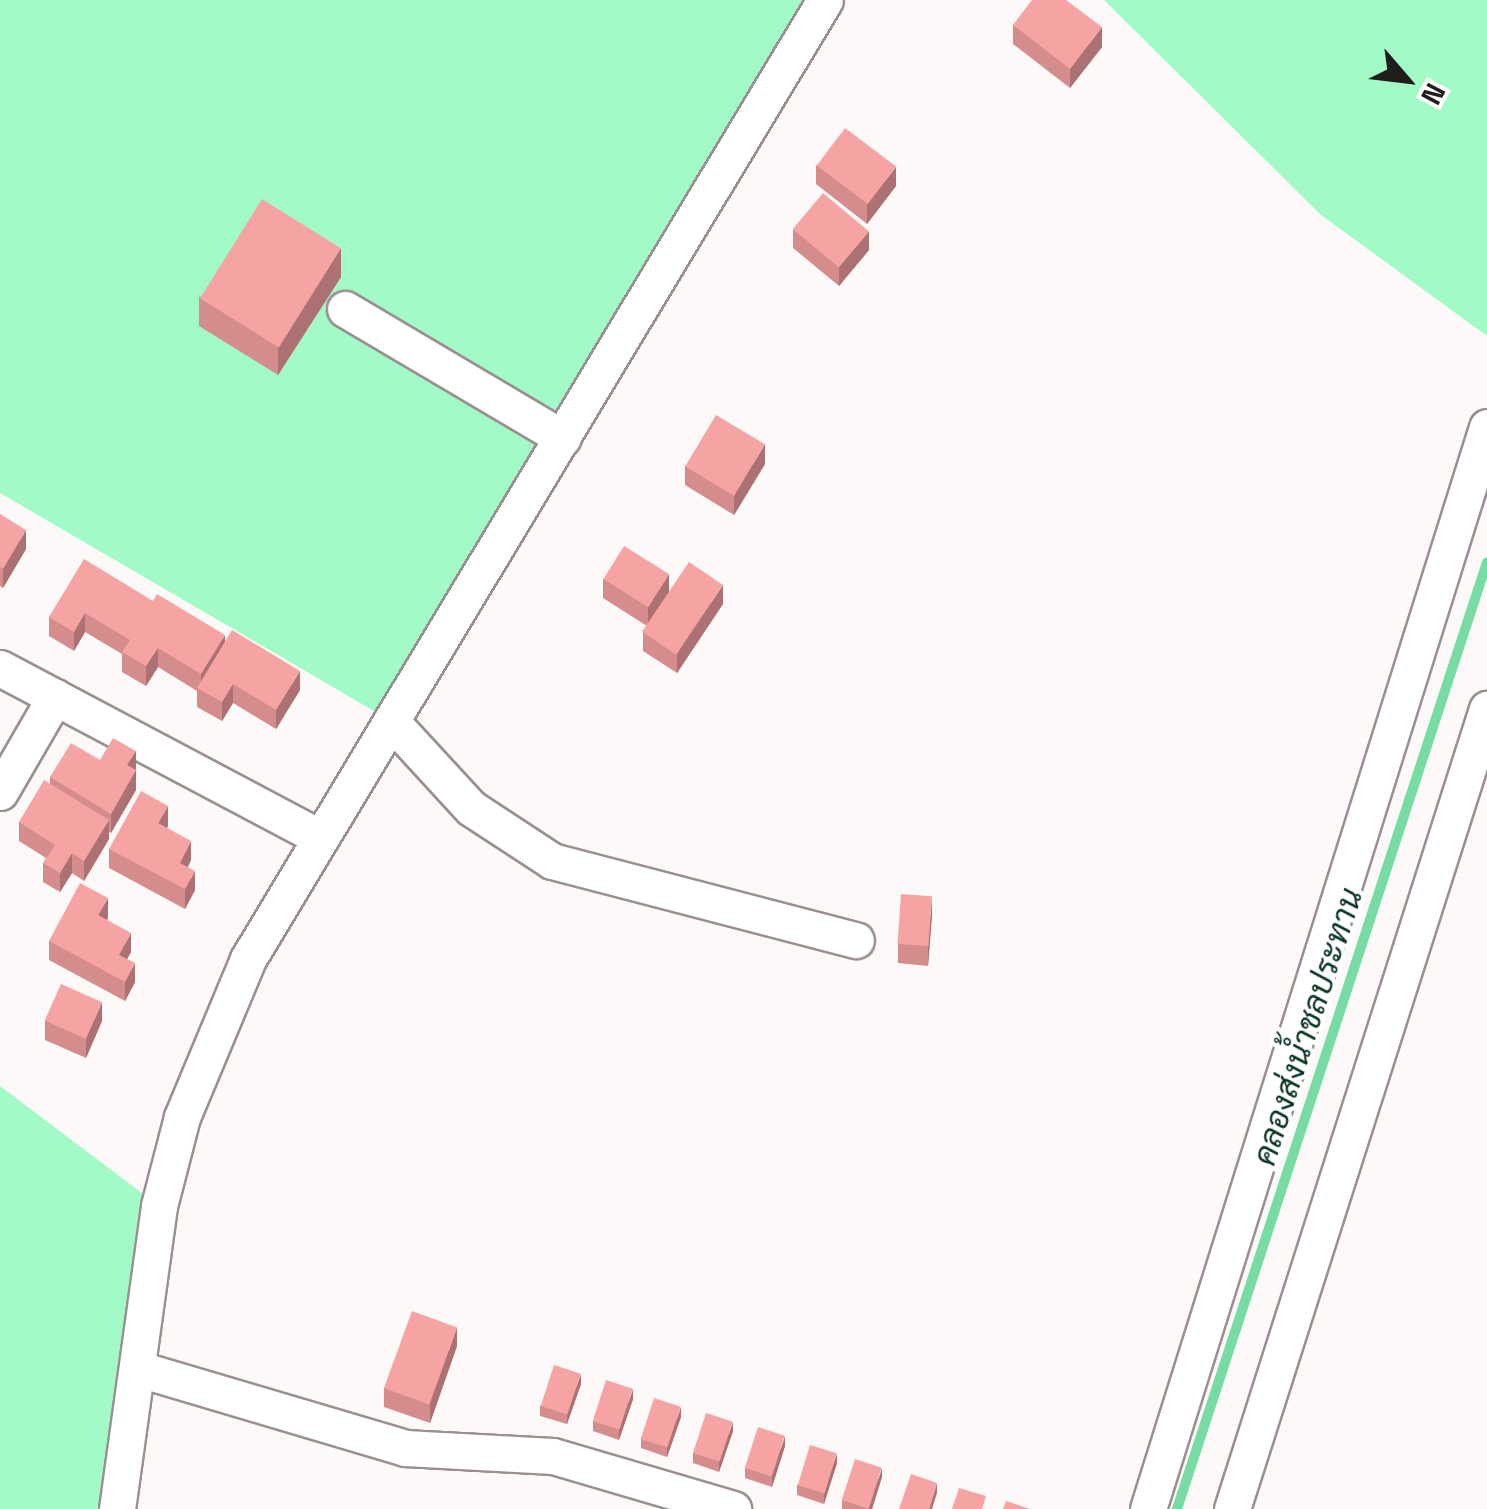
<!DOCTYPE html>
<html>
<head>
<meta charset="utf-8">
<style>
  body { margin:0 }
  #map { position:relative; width:1487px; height:1509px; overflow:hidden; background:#fef9f9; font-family:"Space Grotesk",Sarabun,sans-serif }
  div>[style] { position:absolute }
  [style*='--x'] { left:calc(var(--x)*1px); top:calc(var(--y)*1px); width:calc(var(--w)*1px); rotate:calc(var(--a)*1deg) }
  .green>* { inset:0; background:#a2fac7 }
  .stream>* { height:10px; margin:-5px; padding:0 5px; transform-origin:5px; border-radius:5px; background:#77dca4 }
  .roads { filter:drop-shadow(2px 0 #9b8f8f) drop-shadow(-2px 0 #9b8f8f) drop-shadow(0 2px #9b8f8f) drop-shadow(0 -2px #9b8f8f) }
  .minor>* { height:35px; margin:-17.5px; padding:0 17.5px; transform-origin:17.5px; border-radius:17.5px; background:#fff }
  .wall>* { inset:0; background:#d48c8d }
  .shaded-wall>* { inset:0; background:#ac7273 }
  .building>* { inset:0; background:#f6a3a4; transform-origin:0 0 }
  span { translate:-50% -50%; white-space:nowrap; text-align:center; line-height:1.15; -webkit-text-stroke:9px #fff; paint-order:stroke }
  .water-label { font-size:32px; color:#07341f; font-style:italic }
  .north { position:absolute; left:1357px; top:30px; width:100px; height:100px; -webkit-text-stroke:8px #fff; paint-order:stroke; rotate:118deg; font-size:28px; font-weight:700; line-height:40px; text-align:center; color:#211d1d }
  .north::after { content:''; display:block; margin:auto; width:35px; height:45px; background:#211d1d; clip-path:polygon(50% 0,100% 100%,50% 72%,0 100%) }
</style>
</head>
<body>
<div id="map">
  <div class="green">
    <div style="clip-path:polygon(0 0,825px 0,391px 721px,0 493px)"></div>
    <div style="clip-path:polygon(1104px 0,1487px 0,1487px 336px,1321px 215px)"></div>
    <div style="clip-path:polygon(0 1086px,159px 1206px,117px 1509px,0 1509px)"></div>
  </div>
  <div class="stream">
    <div style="--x:1177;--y:1509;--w:996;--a:-71.87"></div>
  </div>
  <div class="roads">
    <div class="minor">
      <div style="--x:345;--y:309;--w:253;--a:30.6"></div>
      <div style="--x:0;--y:668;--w:363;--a:27.9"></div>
      <div style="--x:391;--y:721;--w:118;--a:47.4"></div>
      <div style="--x:471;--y:808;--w:97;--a:33.2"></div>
      <div style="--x:552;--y:861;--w:314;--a:14.6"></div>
      <div style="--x:0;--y:792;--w:110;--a:-59.9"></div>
      <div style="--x:139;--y:1369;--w:277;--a:16.5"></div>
      <div style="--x:405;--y:1448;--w:148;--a:3.1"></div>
      <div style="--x:553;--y:1456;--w:188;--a:16.4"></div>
      <div style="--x:117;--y:1509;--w:306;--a:-82.1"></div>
      <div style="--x:159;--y:1206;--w:92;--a:-75.5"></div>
      <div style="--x:182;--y:1117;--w:171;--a:-67.3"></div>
      <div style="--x:248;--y:959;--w:1119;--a:-58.97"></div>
      <div style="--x:1148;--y:1509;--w:1134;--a:-72.6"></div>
      <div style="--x:1232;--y:1509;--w:840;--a:-72.32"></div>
    </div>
  </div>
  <div class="wall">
    <div style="clip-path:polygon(1013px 25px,1102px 47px,1070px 88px,1013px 44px)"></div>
    <div style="clip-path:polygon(816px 165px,896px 186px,867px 224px,816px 184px)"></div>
    <div style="clip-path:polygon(793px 229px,869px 250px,839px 286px,793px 248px)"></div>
    <div style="clip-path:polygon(341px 277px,278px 375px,199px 326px,199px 297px)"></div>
    <div style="clip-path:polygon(765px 464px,734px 515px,685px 485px,685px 466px)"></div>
    <div style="clip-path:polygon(0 514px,26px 549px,3px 588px,0 586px)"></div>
    <div style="clip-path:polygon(603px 579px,669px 592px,723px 604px,677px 673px,643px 651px,643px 632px,647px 626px,603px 598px)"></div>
    <div style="clip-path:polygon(153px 601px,225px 641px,300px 690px,276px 729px,233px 703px,222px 721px,197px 707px,197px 691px,158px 667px,146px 686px,122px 672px,122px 654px,85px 632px,74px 651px,49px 636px,49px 617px)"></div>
    <div style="clip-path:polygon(136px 751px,136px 790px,111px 833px,109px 832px,109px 839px,84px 881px,72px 873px,60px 892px,43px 882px,43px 863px,46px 858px,19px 841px,19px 822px,50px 784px,50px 777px,100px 760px)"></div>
    <div style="clip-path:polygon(168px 826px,167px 828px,191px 860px,188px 867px,195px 890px,185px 909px,109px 868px,109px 849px)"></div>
    <div style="clip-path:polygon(932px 915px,928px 966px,898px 963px,898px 944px)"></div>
    <div style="clip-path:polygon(108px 918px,106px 920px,131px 952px,127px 959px,135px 982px,125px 1001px,49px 960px,49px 941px)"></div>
    <div style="clip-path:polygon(45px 1021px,102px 1021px,86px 1058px,45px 1040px)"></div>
    <div style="clip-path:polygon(457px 1346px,430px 1423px,384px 1407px,384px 1388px)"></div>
    <div style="clip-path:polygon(581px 1384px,567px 1424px,540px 1416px,540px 1406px)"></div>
    <div style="clip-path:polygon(633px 1399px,619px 1440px,593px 1431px,593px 1421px)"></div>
    <div style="clip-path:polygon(681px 1417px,667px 1457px,641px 1448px,641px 1439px)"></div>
    <div style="clip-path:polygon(733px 1431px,719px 1472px,693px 1463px,693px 1453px)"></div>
    <div style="clip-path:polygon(785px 1446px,772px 1487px,745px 1478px,745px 1468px)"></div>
    <div style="clip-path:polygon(837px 1463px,824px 1504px,797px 1495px,797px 1485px)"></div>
    <div style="clip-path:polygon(882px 1477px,872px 1509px,842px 1509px,842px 1500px)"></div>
  </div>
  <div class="shaded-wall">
    <div style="clip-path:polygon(1102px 27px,1102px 47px,1070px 88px,1070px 69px)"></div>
    <div style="clip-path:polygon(896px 167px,896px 186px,867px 224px,867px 204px)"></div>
    <div style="clip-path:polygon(869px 231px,869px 250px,839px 286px,839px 267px)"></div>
    <div style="clip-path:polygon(341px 248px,341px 277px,278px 375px,278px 347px)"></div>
    <div style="clip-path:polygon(765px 444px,765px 464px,734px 515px,734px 496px)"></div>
    <div style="clip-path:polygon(26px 530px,26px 549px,3px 588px,3px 569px)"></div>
    <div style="clip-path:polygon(669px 574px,669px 593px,648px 627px,648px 607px)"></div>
    <div style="clip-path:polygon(723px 585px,723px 604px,677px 673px,677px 654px)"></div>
    <div style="clip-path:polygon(85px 613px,85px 632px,74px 651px,74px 632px)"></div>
    <div style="clip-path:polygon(225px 635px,225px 655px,201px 690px,201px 674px)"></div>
    <div style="clip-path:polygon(158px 648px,158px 667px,146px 686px,146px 666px)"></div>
    <div style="clip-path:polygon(300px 671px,300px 690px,276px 729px,276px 710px)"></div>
    <div style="clip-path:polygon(233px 684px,233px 703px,222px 721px,222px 702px)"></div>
    <div style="clip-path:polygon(136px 751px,136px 770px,127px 765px)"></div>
    <div style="clip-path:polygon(136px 770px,136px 790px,111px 833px,111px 814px)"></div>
    <div style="clip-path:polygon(168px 806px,168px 826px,158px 842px,158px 823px)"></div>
    <div style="clip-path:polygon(109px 820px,109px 839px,84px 881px,84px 861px)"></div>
    <div style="clip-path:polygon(191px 841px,191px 860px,180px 882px,180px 863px)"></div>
    <div style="clip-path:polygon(72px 853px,72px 873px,60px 892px,60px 873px)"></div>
    <div style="clip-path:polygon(195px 871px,195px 890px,185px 909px,185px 889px)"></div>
    <div style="clip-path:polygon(932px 896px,932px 915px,928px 966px,928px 946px)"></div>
    <div style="clip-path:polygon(108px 898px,108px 918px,98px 935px,98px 915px)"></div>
    <div style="clip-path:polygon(131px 933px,131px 952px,119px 974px,119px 955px)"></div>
    <div style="clip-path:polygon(135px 963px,135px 982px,125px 1001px,125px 982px)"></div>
    <div style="clip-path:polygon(102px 1002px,102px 1021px,86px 1058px,86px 1039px)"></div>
    <div style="clip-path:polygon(457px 1327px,457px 1346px,430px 1423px,430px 1404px)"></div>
    <div style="clip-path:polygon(581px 1374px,581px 1384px,567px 1424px,567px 1414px)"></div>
    <div style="clip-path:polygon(633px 1389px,633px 1399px,619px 1440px,619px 1430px)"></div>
    <div style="clip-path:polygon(681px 1407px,681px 1417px,667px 1457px,667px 1447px)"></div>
    <div style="clip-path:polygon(733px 1422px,733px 1431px,719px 1472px,719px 1462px)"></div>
    <div style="clip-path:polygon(785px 1436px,785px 1446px,772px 1487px,772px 1477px)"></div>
    <div style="clip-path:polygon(837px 1453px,837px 1463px,824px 1504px,824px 1494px)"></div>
    <div style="clip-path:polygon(882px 1468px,882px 1477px,872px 1509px,869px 1509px)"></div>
    <div style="clip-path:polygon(937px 1483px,937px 1493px,932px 1509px,929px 1509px)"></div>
  </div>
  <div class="building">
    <div style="clip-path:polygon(1032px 0,1066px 0,1102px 27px,1070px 69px,1013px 25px)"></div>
    <div style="left:845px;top:128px;width:64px;height:47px;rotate:37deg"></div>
    <div style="left:823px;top:193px;width:60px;height:47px;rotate:40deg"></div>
    <div style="left:262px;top:199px;width:93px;height:117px;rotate:32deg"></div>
    <div style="left:716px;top:415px;width:57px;height:60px;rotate:31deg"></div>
    <div style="clip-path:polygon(0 514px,26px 530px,3px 569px,0 567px)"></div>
    <div style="left:624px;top:546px;width:53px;height:39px;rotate:32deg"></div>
    <div style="clip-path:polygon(84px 559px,153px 601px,157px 594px,225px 635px,201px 674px,158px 648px,146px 666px,122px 652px,130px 640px,85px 613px,74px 632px,49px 617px)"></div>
    <div style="left:689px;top:562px;width:41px;height:84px;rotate:34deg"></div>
    <div style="clip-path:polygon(232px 630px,300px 671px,276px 710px,233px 684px,222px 702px,197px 688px)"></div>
    <div style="clip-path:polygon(113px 738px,136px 751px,127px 765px,136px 770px,111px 814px,50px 777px,71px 743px,100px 760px)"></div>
    <div style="clip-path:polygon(44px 780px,109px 820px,84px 861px,72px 853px,60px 873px,43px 863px,55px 845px,19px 822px)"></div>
    <div style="clip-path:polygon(141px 791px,168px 806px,158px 823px,191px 841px,180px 863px,195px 871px,185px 889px,109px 849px)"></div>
    <div style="clip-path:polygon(80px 883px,108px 898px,98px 915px,131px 933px,119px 955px,135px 963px,125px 982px,49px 941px)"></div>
    <div style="left:901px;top:894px;width:31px;height:50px;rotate:4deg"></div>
    <div style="left:61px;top:984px;width:45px;height:40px;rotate:24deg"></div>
    <div style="left:412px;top:1311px;width:48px;height:82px;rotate:20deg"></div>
    <div style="left:554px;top:1365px;width:28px;height:43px;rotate:18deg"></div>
    <div style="left:606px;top:1380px;width:28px;height:43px;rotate:18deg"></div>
    <div style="left:654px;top:1398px;width:28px;height:43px;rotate:18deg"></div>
    <div style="left:706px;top:1413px;width:28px;height:42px;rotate:18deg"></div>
    <div style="left:758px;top:1427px;width:28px;height:43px;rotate:18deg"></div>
    <div style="left:810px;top:1445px;width:28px;height:42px;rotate:17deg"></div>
    <div style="left:855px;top:1459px;width:28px;height:43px;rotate:18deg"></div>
    <div style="clip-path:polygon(911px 1474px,937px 1483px,929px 1509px,899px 1509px)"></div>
    <div style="clip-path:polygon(959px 1488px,986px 1496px,982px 1509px,952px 1509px)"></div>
    <div style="clip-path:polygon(1006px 1501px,1030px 1509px,1003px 1509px)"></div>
  </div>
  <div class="water-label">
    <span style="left:1308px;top:1027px;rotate:-72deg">คลองส่งน้ำชลประทาน</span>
  </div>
  <div class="north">N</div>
</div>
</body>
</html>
